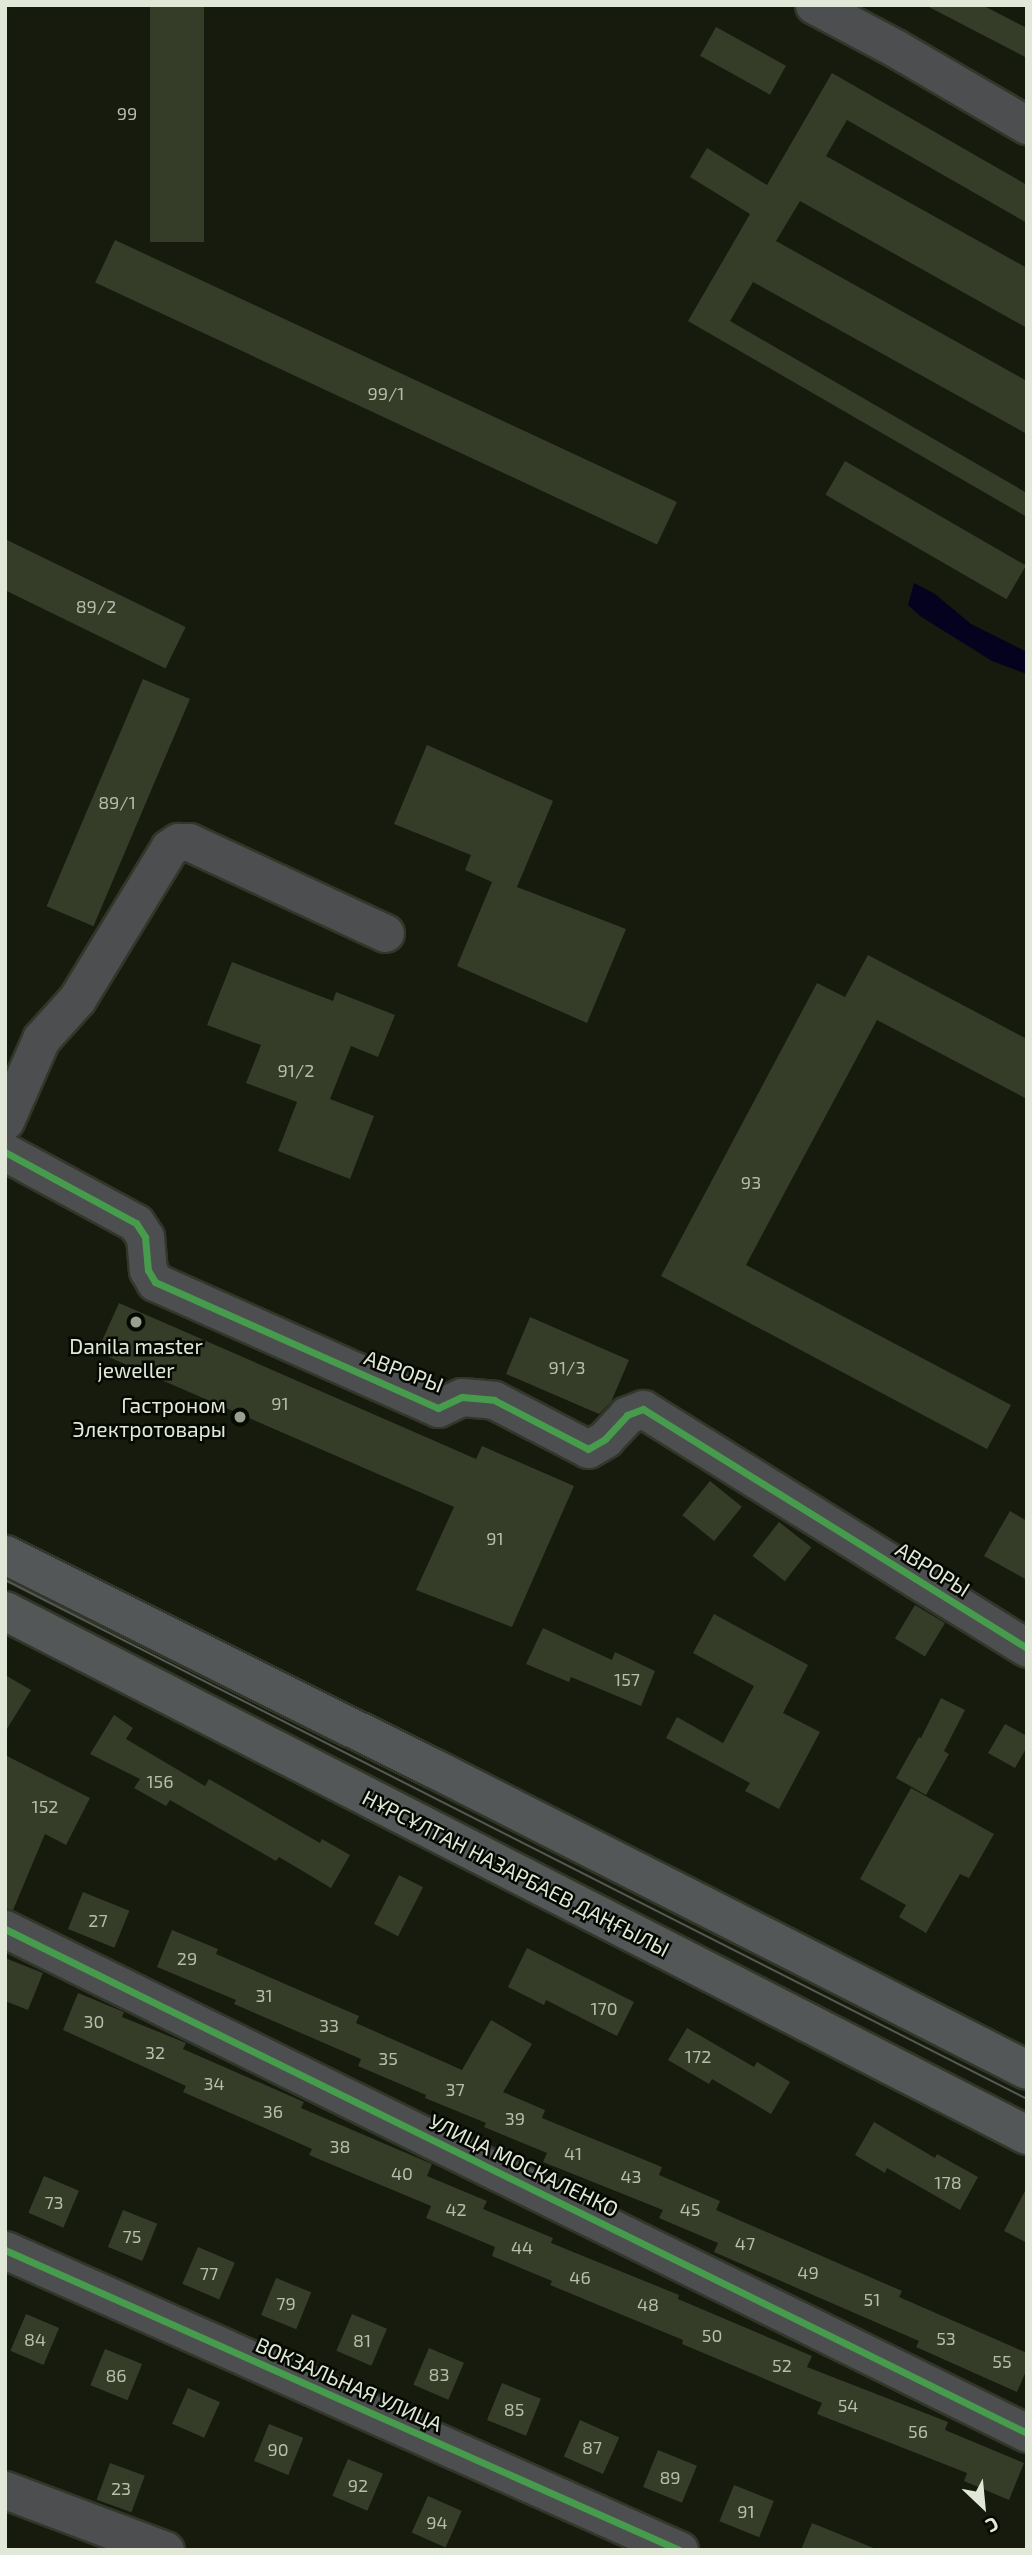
<!DOCTYPE html>
<html>
<head>
<meta charset="utf-8">
<style>
  body { margin:0 }
  #map { position:relative; width:1032px; height:2555px; overflow:hidden; background:#161b0d; font-family:"Exo 2",sans-serif }
  div>[style] { position:absolute }
  [style*='--x'] { left:calc(var(--x)*1px); top:calc(var(--y)*1px); width:calc(var(--w)*1px); rotate:calc(var(--a)*1deg) }
  .water>* { inset:0; background:#04021f }
  .building>* { inset:0; background:#353c28; transform-origin:0 0 }
  .roads { filter:drop-shadow(2px 0 #32372a) drop-shadow(-2px 0 #32372a) drop-shadow(0 2px #32372a) drop-shadow(0 -2px #32372a) }
  .minor>* { height:37px; margin:-18.5px; padding:0 18.5px; transform-origin:18.5px; border-radius:18.5px; background:#4c4e4f }
  .major>* { height:38px; margin:-19px; padding:0 19px; transform-origin:19px; border-radius:19px; background:#545758 }
  .tram>* { height:2px; margin:-1px; padding:0 1px; transform-origin:1px; border-radius:1px; background:#565853 }
  .cycleway>* { height:7px; margin:-3.5px; padding:0 3.5px; transform-origin:3.5px; border-radius:3.5px; background:#469c4c }
  .dots>* { width:19px; height:19px; translate:-50% -50%; box-sizing:border-box; border:4px solid #050902; border-radius:50% }
  span { translate:-50% -50%; white-space:nowrap; text-align:center; line-height:1.15; -webkit-text-stroke:5px #050902; paint-order:stroke }
  .number-label { font-size:18px; color:#b6bdac }
  .number-label span { -webkit-text-stroke-width:0 }
  .poi-label { font-size:21px; color:#e1e8d8 }
  .right { translate:-100% -50%; text-align:right }
  .street-label { font-size:21px; color:#e1e8d8 }
  .frame { position:absolute; inset:0; border:7px solid #e1e8d8; pointer-events:none }
  .north { position:absolute; left:948px; top:2471px; width:70px; height:70px; -webkit-text-stroke:5px #050902; paint-order:stroke; rotate:154deg; font-size:19px; font-weight:700; line-height:28px; text-align:center; color:#e1e8d8 }
  .north::after { content:''; display:block; margin:auto; width:24px; height:32px; background:#e1e8d8; clip-path:polygon(50% 0,100% 100%,50% 72%,0 100%) }
</style>
</head>
<body>
<div id="map">
  <div class="water">
    <div style="clip-path:polygon(914px 583px,935px 594px,971px 624px,1027px 652px,1027px 674px,992px 661px,920px 616px,908px 605px)"></div>
  </div>
  <div class="building">
    <div style="left:150px;top:5px;width:54px;height:237px"></div>
    <div style="clip-path:polygon(925px 5px,982px 5px,1027px 28px,1027px 58px)"></div>
    <div style="left:716px;top:27px;width:80px;height:33px;rotate:29deg"></div>
    <div style="clip-path:polygon(832px 73px,1027px 185px,1027px 223px,847px 120px,826px 156px,1027px 268px,1027px 328px,800px 201px,776px 241px,1027px 381px,1027px 434px,753px 282px,730px 321px,1027px 493px,1027px 517px,688px 321px,750px 214px,690px 177px,707px 148px,767px 185px)"></div>
    <div style="left:115px;top:240px;width:620px;height:47px;rotate:25deg"></div>
    <div style="left:845px;top:461px;width:209px;height:39px;rotate:30deg"></div>
    <div style="left:5px;top:539px;width:201px;height:46px;rotate:26deg"></div>
    <div style="left:143px;top:679px;width:51px;height:247px;rotate:23deg"></div>
    <div style="clip-path:polygon(427px 745px,553px 801px,517px 887px,626px 929px,587px 1023px,457px 966px,492px 882px,465px 870px,471px 855px,394px 824px)"></div>
    <div style="clip-path:polygon(868px 955px,1027px 1039px,1027px 1099px,877px 1020px,746px 1265px,1011px 1405px,987px 1449px,661px 1276px,817px 983px,845px 997px)"></div>
    <div style="clip-path:polygon(232px 962px,333px 1001px,336px 992px,395px 1015px,378px 1057px,351px 1046px,330px 1099px,374px 1116px,350px 1179px,278px 1151px,297px 1102px,246px 1083px,261px 1045px,207px 1025px)"></div>
    <div style="clip-path:polygon(119px 1303px,476px 1459px,482px 1446px,574px 1486px,512px 1627px,416px 1590px,454px 1507px,97px 1352px)"></div>
    <div style="clip-path:polygon(530px 1317px,629px 1360px,611px 1402px,599px 1414px,506px 1374px)"></div>
    <div style="left:710px;top:1481px;width:41px;height:44px;rotate:39deg"></div>
    <div style="clip-path:polygon(1010px 1511px,1027px 1521px,1027px 1580px,984px 1556px)"></div>
    <div style="left:779px;top:1522px;width:41px;height:43px;rotate:38deg"></div>
    <div style="left:915px;top:1605px;width:35px;height:39px;rotate:31deg"></div>
    <div style="clip-path:polygon(714px 1614px,808px 1665px,783px 1713px,820px 1732px,779px 1809px,745px 1791px,750px 1783px,666px 1738px,677px 1717px,723px 1743px,754px 1686px,693px 1653px)"></div>
    <div style="clip-path:polygon(543px 1628px,612px 1660px,615px 1652px,655px 1671px,641px 1706px,571px 1677px,569px 1682px,526px 1664px)"></div>
    <div style="clip-path:polygon(5px 1675px,31px 1690px,5px 1732px)"></div>
    <div style="clip-path:polygon(941px 1698px,965px 1710px,944px 1751px,949px 1754px,926px 1795px,896px 1778px,919px 1737px,921px 1738px)"></div>
    <div style="clip-path:polygon(114px 1715px,133px 1728px,126px 1739px,205px 1786px,209px 1779px,320px 1843px,322px 1839px,350px 1855px,331px 1888px,279px 1857px,276px 1861px,170px 1800px,166px 1806px,134px 1788px,140px 1779px,90px 1754px)"></div>
    <div style="clip-path:polygon(1005px 1724px,1027px 1736px,1027px 1747px,1015px 1768px,988px 1753px)"></div>
    <div style="clip-path:polygon(5px 1755px,90px 1798px,66px 1845px,45px 1834px,13px 1910px,5px 1908px)"></div>
    <div style="clip-path:polygon(911px 1788px,994px 1834px,969px 1878px,960px 1874px,926px 1933px,899px 1917px,906px 1905px,860px 1879px)"></div>
    <div style="left:399px;top:1875px;width:27px;height:55px;rotate:27deg"></div>
    <div style="left:83px;top:1892px;width:50px;height:40px;rotate:22deg"></div>
    <div style="clip-path:polygon(172px 1930px,218px 1949px,216px 1954px,359px 2016px,356px 2023px,462px 2070px,491px 2020px,532px 2044px,503px 2092px,545px 2110px,542px 2118px,662px 2167px,659px 2175px,720px 2201px,716px 2210px,902px 2291px,899px 2297px,1027px 2353px,1027px 2369px,1017px 2392px,916px 2347px,919px 2341px,714px 2252px,718px 2243px,659px 2218px,663px 2210px,543px 2162px,547px 2153px,484px 2127px,486px 2123px,425px 2098px,426px 2095px,358px 2066px,361px 2059px,234px 2004px,236px 2000px,157px 1967px)"></div>
    <div style="clip-path:polygon(527px 1948px,634px 2002px,617px 2036px,546px 2000px,544px 2005px,508px 1987px)"></div>
    <div style="clip-path:polygon(5px 1958px,43px 1973px,28px 2010px,5px 2001px)"></div>
    <div style="clip-path:polygon(78px 1993px,124px 2012px,122px 2017px,186px 2043px,183px 2049px,304px 2102px,301px 2108px,432px 2164px,427px 2176px,487px 2201px,483px 2209px,553px 2238px,551px 2243px,679px 2295px,678px 2299px,812px 2356px,807px 2367px,948px 2422px,945px 2430px,1024px 2463px,1009px 2500px,964px 2481px,967px 2473px,817px 2414px,822px 2403px,682px 2344px,683px 2340px,550px 2285px,552px 2281px,492px 2256px,495px 2247px,426px 2218px,431px 2206px,309px 2155px,312px 2149px,183px 2092px,186px 2086px,63px 2030px)"></div>
    <div style="clip-path:polygon(687px 2028px,754px 2067px,757px 2062px,790px 2082px,771px 2114px,712px 2079px,709px 2084px,668px 2060px)"></div>
    <div style="clip-path:polygon(874px 2122px,935px 2158px,937px 2154px,978px 2177px,960px 2210px,887px 2168px,885px 2173px,855px 2155px)"></div>
    <div style="left:44px;top:2176px;width:38px;height:40px;rotate:23deg"></div>
    <div style="clip-path:polygon(1027px 2187px,1027px 2243px,1004px 2231px)"></div>
    <div style="left:123px;top:2210px;width:37px;height:40px;rotate:22deg"></div>
    <div style="left:198px;top:2247px;width:40px;height:40px;rotate:23deg"></div>
    <div style="left:276px;top:2278px;width:38px;height:40px;rotate:22deg"></div>
    <div style="left:26px;top:2314px;width:36px;height:40px;rotate:23deg"></div>
    <div style="left:352px;top:2314px;width:38px;height:40px;rotate:23deg"></div>
    <div style="left:429px;top:2348px;width:38px;height:40px;rotate:23deg"></div>
    <div style="left:105px;top:2349px;width:40px;height:39px;rotate:22deg"></div>
    <div style="left:502px;top:2383px;width:42px;height:40px;rotate:22deg"></div>
    <div style="left:188px;top:2388px;width:35px;height:39px;rotate:24deg"></div>
    <div style="left:580px;top:2420px;width:43px;height:40px;rotate:24deg"></div>
    <div style="left:269px;top:2424px;width:37px;height:40px;rotate:22deg"></div>
    <div style="left:658px;top:2450px;width:42px;height:40px;rotate:22deg"></div>
    <div style="left:348px;top:2459px;width:38px;height:40px;rotate:23deg"></div>
    <div style="left:110px;top:2463px;width:37px;height:39px;rotate:20deg"></div>
    <div style="left:734px;top:2485px;width:43px;height:39px;rotate:22deg"></div>
    <div style="left:428px;top:2496px;width:37px;height:40px;rotate:24deg"></div>
    <div style="clip-path:polygon(812px 2523px,876px 2549px,876px 2550px,801px 2550px)"></div>
  </div>
  <div class="roads">
    <div class="minor">
      <div style="--x:814;--y:5;--w:92;--a:28"></div>
      <div style="--x:895;--y:48;--w:153;--a:30.3"></div>
      <div style="--x:5;--y:1121;--w:90;--a:-66.3"></div>
      <div style="--x:41;--y:1039;--w:54;--a:-48"></div>
      <div style="--x:77;--y:999;--w:177;--a:-58.6"></div>
      <div style="--x:169;--y:848;--w:11;--a:-34"></div>
      <div style="--x:178;--y:842;--w:11;--a:0"></div>
      <div style="--x:189;--y:842;--w:216;--a:24.9"></div>
      <div style="--x:5;--y:1152;--w:149;--a:28.5"></div>
      <div style="--x:136;--y:1223;--w:17;--a:57"></div>
      <div style="--x:145;--y:1237;--w:33;--a:85"></div>
      <div style="--x:148;--y:1270;--w:14;--a:60"></div>
      <div style="--x:155;--y:1282;--w:310;--a:24"></div>
      <div style="--x:438;--y:1408;--w:26;--a:-25"></div>
      <div style="--x:462;--y:1397;--w:32;--a:5"></div>
      <div style="--x:494;--y:1400;--w:106;--a:27.5"></div>
      <div style="--x:588;--y:1449;--w:20;--a:-30"></div>
      <div style="--x:605;--y:1439;--w:33;--a:-47"></div>
      <div style="--x:627;--y:1415;--w:17;--a:-21"></div>
      <div style="--x:643;--y:1409;--w:452;--a:31.9"></div>
      <div style="--x:5;--y:1929;--w:1140;--a:26.25"></div>
      <div style="--x:5;--y:2250;--w:738;--a:23.99"></div>
      <div style="--x:5;--y:2490;--w:171;--a:20.6"></div>
    </div>
    <div class="major">
      <div style="--x:5;--y:1555;--w:478;--a:26.5"></div>
      <div style="--x:433;--y:1768;--w:666;--a:26.95"></div>
      <div style="--x:5;--y:1611;--w:1149;--a:27.15"></div>
    </div>
  </div>
  <div class="tram">
    <div style="--x:5;--y:1580;--w:1146;--a:26.92"></div>
    <div style="--x:5;--y:1594;--w:1148;--a:27.06"></div>
  </div>
  <div class="cycleway">
    <div style="--x:5;--y:1152;--w:149;--a:28.5"></div>
    <div style="--x:136;--y:1223;--w:17;--a:57"></div>
    <div style="--x:145;--y:1237;--w:33;--a:85"></div>
    <div style="--x:148;--y:1270;--w:14;--a:60"></div>
    <div style="--x:155;--y:1282;--w:310;--a:24"></div>
    <div style="--x:438;--y:1408;--w:26;--a:-25"></div>
    <div style="--x:462;--y:1397;--w:32;--a:5"></div>
    <div style="--x:494;--y:1400;--w:106;--a:27.5"></div>
    <div style="--x:588;--y:1449;--w:20;--a:-30"></div>
    <div style="--x:605;--y:1439;--w:33;--a:-47"></div>
    <div style="--x:627;--y:1415;--w:17;--a:-21"></div>
    <div style="--x:643;--y:1409;--w:452;--a:31.9"></div>
    <div style="--x:5;--y:1929;--w:1140;--a:26.25"></div>
    <div style="--x:5;--y:2250;--w:738;--a:23.99"></div>
  </div>
  <div class="dots">
    <div style="left:136px;top:1322px;background:#9aa091"></div>
    <div style="left:240px;top:1417px;background:#9aa091"></div>
  </div>
  <div class="number-label">
    <span style="left:127px;top:113px">99</span>
    <span style="left:386px;top:393px">99/1</span>
    <span style="left:96px;top:606px">89/2</span>
    <span style="left:117px;top:802px">89/1</span>
    <span style="left:296px;top:1070px">91/2</span>
    <span style="left:751px;top:1182px">93</span>
    <span style="left:567px;top:1367px">91/3</span>
    <span style="left:280px;top:1403px">91</span>
    <span style="left:495px;top:1538px">91</span>
    <span style="left:627px;top:1679px">157</span>
    <span style="left:160px;top:1781px">156</span>
    <span style="left:45px;top:1806px">152</span>
    <span style="left:98px;top:1920px">27</span>
    <span style="left:187px;top:1958px">29</span>
    <span style="left:264px;top:1995px">31</span>
    <span style="left:604px;top:2008px">170</span>
    <span style="left:94px;top:2021px">30</span>
    <span style="left:329px;top:2025px">33</span>
    <span style="left:155px;top:2052px">32</span>
    <span style="left:698px;top:2056px">172</span>
    <span style="left:388px;top:2058px">35</span>
    <span style="left:214px;top:2083px">34</span>
    <span style="left:455px;top:2089px">37</span>
    <span style="left:273px;top:2111px">36</span>
    <span style="left:515px;top:2118px">39</span>
    <span style="left:340px;top:2146px">38</span>
    <span style="left:573px;top:2153px">41</span>
    <span style="left:402px;top:2173px">40</span>
    <span style="left:631px;top:2176px">43</span>
    <span style="left:948px;top:2182px">178</span>
    <span style="left:54px;top:2202px">73</span>
    <span style="left:456px;top:2209px">42</span>
    <span style="left:690px;top:2209px">45</span>
    <span style="left:132px;top:2236px">75</span>
    <span style="left:745px;top:2243px">47</span>
    <span style="left:522px;top:2247px">44</span>
    <span style="left:808px;top:2272px">49</span>
    <span style="left:209px;top:2273px">77</span>
    <span style="left:580px;top:2277px">46</span>
    <span style="left:872px;top:2299px">51</span>
    <span style="left:286px;top:2303px">79</span>
    <span style="left:648px;top:2304px">48</span>
    <span style="left:712px;top:2335px">50</span>
    <span style="left:946px;top:2338px">53</span>
    <span style="left:35px;top:2339px">84</span>
    <span style="left:362px;top:2340px">81</span>
    <span style="left:1002px;top:2361px">55</span>
    <span style="left:782px;top:2365px">52</span>
    <span style="left:439px;top:2374px">83</span>
    <span style="left:116px;top:2375px">86</span>
    <span style="left:848px;top:2405px">54</span>
    <span style="left:514px;top:2409px">85</span>
    <span style="left:918px;top:2431px">56</span>
    <span style="left:592px;top:2447px">87</span>
    <span style="left:278px;top:2449px">90</span>
    <span style="left:670px;top:2477px">89</span>
    <span style="left:358px;top:2485px">92</span>
    <span style="left:121px;top:2488px">23</span>
    <span style="left:746px;top:2511px">91</span>
    <span style="left:437px;top:2522px">94</span>
  </div>
  <div class="poi-label">
    <span style="left:136px;top:1358px">Danila master<br>jeweller</span>
    <span class="right" style="left:226px;top:1417px">Гастроном<br>Электротовары</span>
  </div>
  <div class="street-label">
    <span style="left:404px;top:1371px;rotate:21deg">АВРОРЫ</span>
    <span style="left:933px;top:1569px;rotate:32deg">АВРОРЫ</span>
    <span style="left:516px;top:1873px;rotate:27deg">НҰРСҰЛТАН НАЗАРБАЕВ ДАҢҒЫЛЫ</span>
    <span style="left:524px;top:2165px;rotate:26deg">УЛИЦА МОСКАЛЕНКО</span>
    <span style="left:349px;top:2384px;rotate:24deg">ВОКЗАЛЬНАЯ УЛИЦА</span>
  </div>
  <div class="frame"></div>
  <div class="north">С</div>
</div>
</body>
</html>
